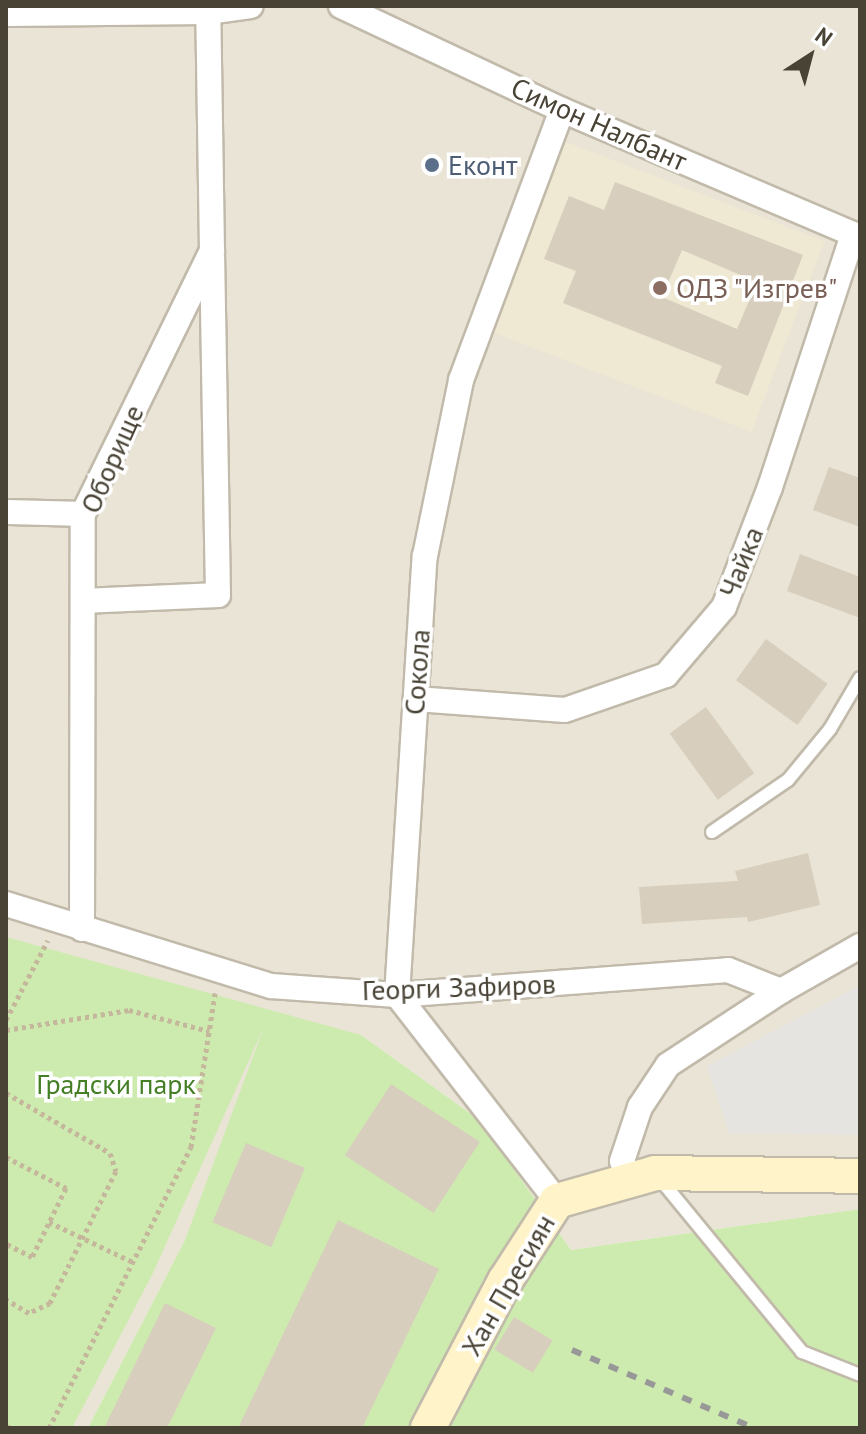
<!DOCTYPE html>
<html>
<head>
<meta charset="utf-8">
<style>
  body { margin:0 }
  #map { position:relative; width:866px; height:1434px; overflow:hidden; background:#f5f2e9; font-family:"PT Sans",sans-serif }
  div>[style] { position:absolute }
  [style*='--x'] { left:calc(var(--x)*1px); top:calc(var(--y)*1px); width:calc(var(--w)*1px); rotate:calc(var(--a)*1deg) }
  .residential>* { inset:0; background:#e9e4d6 }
  .education>* { inset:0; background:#efe8d2; transform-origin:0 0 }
  .green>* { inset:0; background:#ceebaf }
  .parking>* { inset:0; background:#e6e4e0 }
  .building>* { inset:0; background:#d7cebd; transform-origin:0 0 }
  .path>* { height:5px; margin-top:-2.5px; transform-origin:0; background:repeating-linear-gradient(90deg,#c4b79b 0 4px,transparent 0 8px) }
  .roads { filter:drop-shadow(2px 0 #c1baaa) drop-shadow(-2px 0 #c1baaa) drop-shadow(0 2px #c1baaa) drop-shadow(0 -2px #c1baaa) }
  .lane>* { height:12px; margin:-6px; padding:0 6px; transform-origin:6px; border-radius:6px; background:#fff }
  .street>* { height:24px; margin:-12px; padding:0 12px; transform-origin:12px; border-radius:12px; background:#fff }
  .secondary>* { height:34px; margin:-17px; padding:0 17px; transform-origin:17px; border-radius:17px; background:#fff4c9 }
  .rail>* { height:6px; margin-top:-3px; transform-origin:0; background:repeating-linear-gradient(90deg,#989898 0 10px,transparent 0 20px) }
  .dots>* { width:22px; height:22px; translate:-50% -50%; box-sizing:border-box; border:4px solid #fff; border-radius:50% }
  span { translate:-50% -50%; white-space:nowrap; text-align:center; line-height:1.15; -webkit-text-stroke:7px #fff; paint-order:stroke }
  .street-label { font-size:28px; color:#494336 }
  .service-label { font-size:28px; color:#4e5e75 }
  .left { translate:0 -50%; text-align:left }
  .education-label { font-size:28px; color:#785e54 }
  .park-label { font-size:28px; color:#447f25 }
  .frame { position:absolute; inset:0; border:8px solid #494336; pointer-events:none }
  .north { position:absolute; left:770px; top:16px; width:80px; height:80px; -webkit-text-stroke:6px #fff; paint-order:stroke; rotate:36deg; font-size:22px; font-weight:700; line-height:32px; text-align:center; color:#494336 }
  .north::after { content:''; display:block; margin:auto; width:28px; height:36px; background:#494336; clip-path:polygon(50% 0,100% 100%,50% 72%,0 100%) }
</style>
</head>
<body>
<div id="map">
  <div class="residential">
    <div style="clip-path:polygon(6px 6px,860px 6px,860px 1209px,571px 1250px,478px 1119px,361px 1035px,185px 1240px,88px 1428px,6px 1428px)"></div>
  </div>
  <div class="education">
    <div style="left:566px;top:142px;width:277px;height:204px;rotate:21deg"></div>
  </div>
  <div class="green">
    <div style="clip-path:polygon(6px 937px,361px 1035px,478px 1119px,571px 1250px,860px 1209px,860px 1428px,88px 1428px,185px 1240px,264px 1027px,152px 1275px,72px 1428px,6px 1428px)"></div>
  </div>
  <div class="parking">
    <div style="clip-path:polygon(857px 987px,860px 993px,860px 1135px,729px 1133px,707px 1066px)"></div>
  </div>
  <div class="building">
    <div style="clip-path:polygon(evenodd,615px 182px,803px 255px,748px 396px,715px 383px,722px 366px,563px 303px,576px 271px,544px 259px,569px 196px,604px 210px,615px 182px,682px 250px,757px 282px,737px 329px,662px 297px,682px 250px)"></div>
    <div style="clip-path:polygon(829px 467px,860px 478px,860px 527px,813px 510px)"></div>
    <div style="clip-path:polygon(800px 554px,860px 577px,860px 618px,787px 591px)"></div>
    <div style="left:766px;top:639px;width:76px;height:51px;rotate:36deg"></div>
    <div style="left:706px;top:707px;width:82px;height:45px;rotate:54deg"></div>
    <div style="clip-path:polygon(808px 853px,820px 905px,748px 922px,747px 917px,642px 924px,639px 887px,738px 881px,735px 871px)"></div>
    <div style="left:391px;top:1084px;width:106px;height:85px;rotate:33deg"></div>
    <div style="left:246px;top:1143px;width:64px;height:86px;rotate:23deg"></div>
    <div style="clip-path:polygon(338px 1220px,439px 1269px,362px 1428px,238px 1428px)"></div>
    <div style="clip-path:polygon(165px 1303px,216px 1328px,167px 1428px,104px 1428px)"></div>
    <div style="left:514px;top:1317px;width:45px;height:38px;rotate:31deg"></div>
  </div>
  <div class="path">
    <div style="--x:6;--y:1020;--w:90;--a:-62.3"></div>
    <div style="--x:6;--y:1030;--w:125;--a:-9.2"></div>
    <div style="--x:129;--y:1010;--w:83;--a:14.7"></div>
    <div style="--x:6;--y:1093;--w:120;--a:30"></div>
    <div style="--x:110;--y:1153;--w:19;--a:72"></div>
    <div style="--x:116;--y:1171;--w:148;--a:116.6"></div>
    <div style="--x:50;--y:1303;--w:23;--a:155"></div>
    <div style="--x:29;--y:1313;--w:27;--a:-149"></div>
    <div style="--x:6;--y:1157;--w:68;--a:27.3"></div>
    <div style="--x:66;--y:1188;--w:77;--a:116.2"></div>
    <div style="--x:32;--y:1257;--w:29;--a:-153"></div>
    <div style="--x:49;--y:1222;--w:93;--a:25.5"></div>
    <div style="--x:6;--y:1426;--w:5;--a:22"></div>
    <div style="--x:49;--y:1428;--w:315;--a:-63.2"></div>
    <div style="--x:191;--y:1147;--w:156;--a:-81.1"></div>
  </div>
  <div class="roads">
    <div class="lane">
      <div style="--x:712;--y:832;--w:92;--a:-34.4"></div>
      <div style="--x:788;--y:780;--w:66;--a:-50.5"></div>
      <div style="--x:830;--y:729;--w:59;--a:-59.5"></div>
      <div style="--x:660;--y:1179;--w:224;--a:50.6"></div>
      <div style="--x:802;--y:1352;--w:62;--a:21.6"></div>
    </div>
    <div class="street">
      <div style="--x:341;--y:6;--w:244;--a:25.2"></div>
      <div style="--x:562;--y:110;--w:324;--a:23.1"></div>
      <div style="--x:6;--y:14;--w:202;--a:-0.6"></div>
      <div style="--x:208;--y:12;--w:43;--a:-7.9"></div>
      <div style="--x:6;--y:512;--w:77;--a:1.5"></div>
      <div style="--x:83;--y:601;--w:135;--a:-2.5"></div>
      <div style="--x:218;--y:595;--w:337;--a:-91"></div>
      <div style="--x:416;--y:699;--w:149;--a:4.2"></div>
      <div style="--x:565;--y:710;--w:107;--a:-19.1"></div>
      <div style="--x:666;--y:675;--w:89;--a:-49.5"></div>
      <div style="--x:724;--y:607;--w:129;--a:-69"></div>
      <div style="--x:770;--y:487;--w:266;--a:-71.8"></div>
      <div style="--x:6;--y:904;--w:277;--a:17.2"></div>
      <div style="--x:271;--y:986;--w:126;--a:4.1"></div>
      <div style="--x:397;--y:995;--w:332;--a:-4.3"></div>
      <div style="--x:728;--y:970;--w:57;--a:21.6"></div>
      <div style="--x:781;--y:991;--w:91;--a:-29.7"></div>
      <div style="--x:82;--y:929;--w:415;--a:-89.9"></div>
      <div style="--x:83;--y:514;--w:293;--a:-63.9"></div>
      <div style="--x:212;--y:251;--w:245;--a:-90.9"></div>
      <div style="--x:629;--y:1181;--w:21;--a:-109"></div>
      <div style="--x:622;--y:1161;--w:57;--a:-71.6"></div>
      <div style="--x:640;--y:1107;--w:50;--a:-56.3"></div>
      <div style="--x:668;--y:1065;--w:135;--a:-33.2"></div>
      <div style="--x:557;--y:1201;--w:261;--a:-127.8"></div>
      <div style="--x:397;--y:995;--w:440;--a:-86.4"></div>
      <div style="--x:425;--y:556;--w:180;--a:-78.4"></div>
      <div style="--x:461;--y:380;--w:288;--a:-69.5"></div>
    </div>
    <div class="secondary">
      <div style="--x:428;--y:1428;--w:166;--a:-62.4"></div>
      <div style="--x:505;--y:1281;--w:95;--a:-57"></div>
      <div style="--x:557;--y:1201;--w:102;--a:-15.9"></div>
      <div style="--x:655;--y:1173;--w:205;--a:0.8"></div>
    </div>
  </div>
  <div class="rail">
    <div style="--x:572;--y:1350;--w:198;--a:23.2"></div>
  </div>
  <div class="dots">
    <div style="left:432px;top:165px;background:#5c6f8a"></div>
    <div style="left:660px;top:288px;background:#8d6e63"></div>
  </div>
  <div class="street-label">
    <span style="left:599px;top:124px;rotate:24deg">Симон Налбант</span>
    <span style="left:112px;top:459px;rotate:-66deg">Оборище</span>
    <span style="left:741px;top:562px;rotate:-68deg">Чайка</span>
    <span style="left:417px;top:672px;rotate:-86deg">Сокола</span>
    <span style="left:459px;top:987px;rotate:-2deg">Георги Зафиров</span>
    <span style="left:508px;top:1285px;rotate:-60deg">Хан Пресиян</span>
  </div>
  <div class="service-label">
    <span class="left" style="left:448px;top:165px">Еконт</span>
  </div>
  <div class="education-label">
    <span class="left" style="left:676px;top:288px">ОДЗ "Изгрев"</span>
  </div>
  <div class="park-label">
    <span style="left:116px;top:1084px">Градски парк</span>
  </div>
  <div class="frame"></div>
  <div class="north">N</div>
</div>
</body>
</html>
